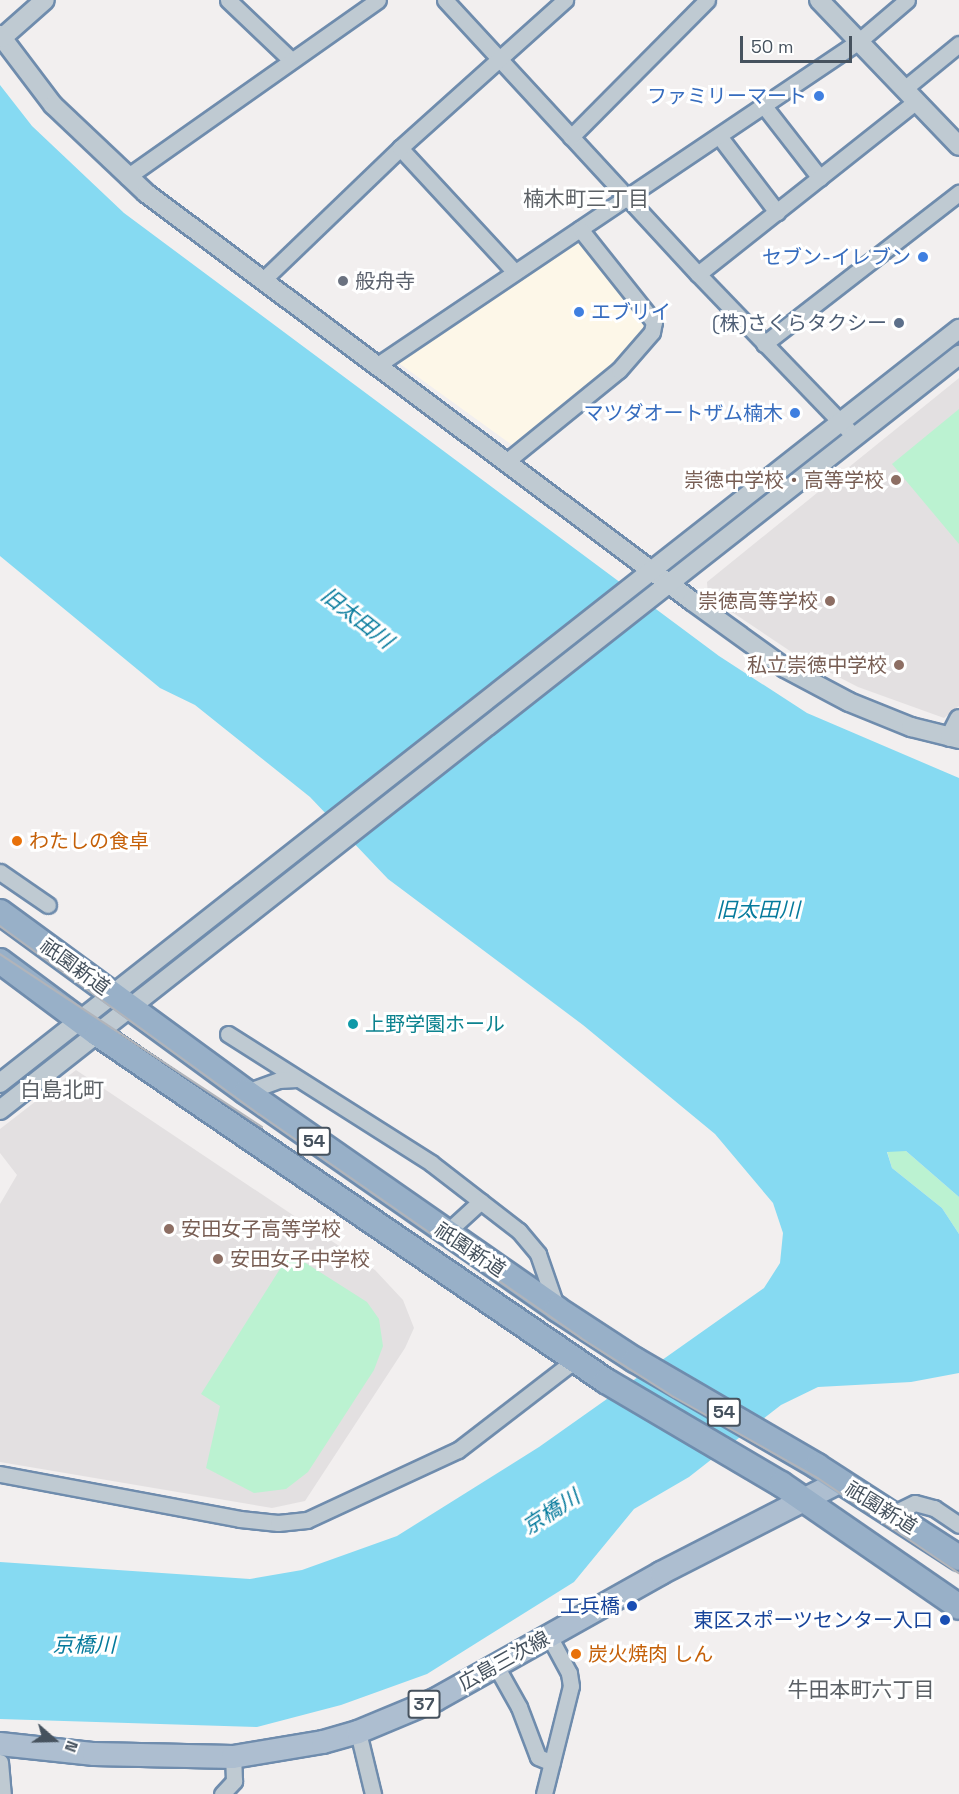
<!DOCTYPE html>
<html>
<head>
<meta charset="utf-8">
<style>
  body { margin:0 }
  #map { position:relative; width:959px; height:1794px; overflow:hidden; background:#f2efef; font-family:"Space Grotesk","Noto Sans JP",sans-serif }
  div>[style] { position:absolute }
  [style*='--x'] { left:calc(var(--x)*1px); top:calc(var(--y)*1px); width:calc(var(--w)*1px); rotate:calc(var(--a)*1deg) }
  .commercial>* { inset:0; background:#fdf7e8 }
  .education>* { inset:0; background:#e3e0e1 }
  .green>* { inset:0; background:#bbf2d1 }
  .water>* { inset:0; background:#86daf2 }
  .roads { filter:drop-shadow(2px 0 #6f8cad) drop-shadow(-2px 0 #6f8cad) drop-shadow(0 2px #6f8cad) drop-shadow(0 -2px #6f8cad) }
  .minor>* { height:15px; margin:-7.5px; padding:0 7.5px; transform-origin:7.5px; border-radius:7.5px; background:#bfcad2 }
  .tertiary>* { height:18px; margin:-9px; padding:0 9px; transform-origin:9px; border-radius:9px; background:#bfcad2 }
  .primary>* { height:22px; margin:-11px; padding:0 11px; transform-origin:11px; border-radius:11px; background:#adbed0 }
  .trunk>* { height:24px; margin:-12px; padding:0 12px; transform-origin:12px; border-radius:12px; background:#98b0c8 }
  .tram>* { height:1.5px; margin:-0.75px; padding:0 0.75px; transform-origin:0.75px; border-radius:0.75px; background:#b1b4ba }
  .dots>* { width:16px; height:16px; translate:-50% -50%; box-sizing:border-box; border:3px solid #fff; border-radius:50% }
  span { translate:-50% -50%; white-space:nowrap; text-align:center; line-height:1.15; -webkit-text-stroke:6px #fff; paint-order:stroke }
  .shield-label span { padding:2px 4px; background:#fff; border:2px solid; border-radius:4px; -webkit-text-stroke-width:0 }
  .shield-label { font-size:18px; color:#46525e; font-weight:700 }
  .shop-label { font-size:20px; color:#366cbe }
  .right { translate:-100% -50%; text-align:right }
  .left { translate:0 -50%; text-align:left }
  .worship-label { font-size:20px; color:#5b616d }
  .service-label { font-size:20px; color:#4e5e75 }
  .education-label { font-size:20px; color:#785e54 }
  .food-label { font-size:20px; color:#c56008 }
  .street-label { font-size:20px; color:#46525e }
  .culture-label { font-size:20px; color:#0d838f }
  .transit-label { font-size:20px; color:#164399 }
  .neighbourhood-label { font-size:21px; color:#5b6065 }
  .water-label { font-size:21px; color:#057a9c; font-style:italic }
  .north { position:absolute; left:24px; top:1710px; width:60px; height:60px; -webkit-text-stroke:4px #fff; paint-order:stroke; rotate:110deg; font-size:16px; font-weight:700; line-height:24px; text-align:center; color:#46525e }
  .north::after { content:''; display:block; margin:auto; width:21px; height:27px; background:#46525e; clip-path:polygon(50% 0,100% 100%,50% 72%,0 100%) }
  .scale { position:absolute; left:740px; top:36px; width:112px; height:27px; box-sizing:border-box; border:3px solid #46525e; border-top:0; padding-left:8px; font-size:18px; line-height:21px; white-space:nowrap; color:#46525e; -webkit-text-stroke:4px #fff; paint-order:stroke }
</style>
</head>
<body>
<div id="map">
  <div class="commercial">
    <div style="clip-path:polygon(575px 239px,583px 242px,649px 322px,649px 329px,616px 367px,518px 445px,512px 445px,400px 364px,400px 354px)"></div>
  </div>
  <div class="education">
    <div style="clip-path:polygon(959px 378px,959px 706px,944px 718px,858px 687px,796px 655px,708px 596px,707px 582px)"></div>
    <div style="clip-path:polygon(76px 1070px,375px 1270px,403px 1300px,414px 1328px,405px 1348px,305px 1501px,272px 1508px,0 1462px,0 1204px,17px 1175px,0 1153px,0 1129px)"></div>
  </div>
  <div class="green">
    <div style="clip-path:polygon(959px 409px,959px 544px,892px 464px)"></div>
    <div style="clip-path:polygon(887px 1151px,906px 1151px,959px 1197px,959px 1234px,942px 1208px,892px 1168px)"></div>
    <div style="clip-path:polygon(290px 1253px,367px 1302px,379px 1319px,383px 1346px,374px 1370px,308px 1472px,286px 1489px,254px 1493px,206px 1468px,220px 1406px,201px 1394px)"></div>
  </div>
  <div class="water">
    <div style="clip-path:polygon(0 85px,32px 126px,124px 213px,719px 656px,807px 713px,959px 778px,959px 1197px,906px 1151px,887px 1152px,892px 1168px,942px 1208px,959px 1234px,959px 1373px,911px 1382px,818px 1387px,781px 1405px,689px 1477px,634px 1509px,574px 1582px,427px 1674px,341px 1705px,257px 1727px,0 1719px,0 1562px,250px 1579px,302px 1570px,397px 1536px,539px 1447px,764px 1288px,780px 1263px,783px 1233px,773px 1203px,715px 1134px,583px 1025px,388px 879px,310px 797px,195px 705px,160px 688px,0 556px)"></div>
  </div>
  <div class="roads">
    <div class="minor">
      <div style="--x:228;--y:0;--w:87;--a:43.6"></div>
      <div style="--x:445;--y:0;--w:373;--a:47.3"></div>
      <div style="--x:698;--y:274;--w:225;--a:46.1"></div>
      <div style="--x:904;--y:89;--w:71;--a:-39.3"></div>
      <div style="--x:764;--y:106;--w:91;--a:52.1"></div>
      <div style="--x:719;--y:136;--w:96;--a:52.7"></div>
      <div style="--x:571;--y:137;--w:193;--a:-45.2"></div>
      <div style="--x:400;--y:148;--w:169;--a:47.2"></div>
      <div style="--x:127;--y:177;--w:307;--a:-35.2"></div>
      <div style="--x:698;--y:274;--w:278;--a:-38.4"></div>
      <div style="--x:263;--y:280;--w:190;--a:-43.9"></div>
      <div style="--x:400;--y:148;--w:222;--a:-41.9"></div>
      <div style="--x:764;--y:344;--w:247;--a:-37.8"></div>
      <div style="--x:379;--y:364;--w:579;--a:-33.94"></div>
      <div style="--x:859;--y:41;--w:63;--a:-40.5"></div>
      <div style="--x:507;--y:461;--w:144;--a:-39.1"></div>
      <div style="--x:619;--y:370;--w:50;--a:-49"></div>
      <div style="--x:652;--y:332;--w:10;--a:-79"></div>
      <div style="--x:654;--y:322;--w:119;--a:-128.5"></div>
      <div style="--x:0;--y:872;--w:58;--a:34.5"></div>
      <div style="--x:228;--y:1034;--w:241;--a:32.4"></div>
      <div style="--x:431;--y:1163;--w:111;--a:37.7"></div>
      <div style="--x:519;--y:1231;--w:30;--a:50"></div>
      <div style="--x:538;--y:1254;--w:58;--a:70.9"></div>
      <div style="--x:246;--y:1092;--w:35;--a:-20"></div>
      <div style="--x:279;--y:1080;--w:18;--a:-3"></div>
      <div style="--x:446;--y:1233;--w:47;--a:-42.4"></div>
      <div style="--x:0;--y:1474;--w:244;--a:10.6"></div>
      <div style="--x:240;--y:1519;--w:38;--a:6"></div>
      <div style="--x:278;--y:1523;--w:29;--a:-6"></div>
      <div style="--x:307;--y:1520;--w:166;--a:-24.9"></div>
      <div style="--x:458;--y:1450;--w:149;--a:-37.6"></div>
      <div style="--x:892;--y:1514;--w:25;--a:-26"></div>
      <div style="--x:915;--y:1503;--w:20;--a:15"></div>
      <div style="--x:934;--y:1508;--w:30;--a:34"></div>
      <div style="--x:496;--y:1666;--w:47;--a:60.7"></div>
      <div style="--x:519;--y:1707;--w:53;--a:69.2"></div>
      <div style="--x:538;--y:1757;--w:15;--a:23"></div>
      <div style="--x:358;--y:1732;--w:64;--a:76.4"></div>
      <div style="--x:0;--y:1762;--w:32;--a:85"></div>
      <div style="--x:222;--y:1794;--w:18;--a:-47"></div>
      <div style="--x:234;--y:1781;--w:24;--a:-92"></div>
      <div style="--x:544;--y:1794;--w:111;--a:-76"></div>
      <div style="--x:571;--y:1686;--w:13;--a:-99"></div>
      <div style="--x:569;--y:1673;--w:42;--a:-118.4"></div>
    </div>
    <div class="tertiary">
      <div style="--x:819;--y:0;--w:202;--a:46.2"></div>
      <div style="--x:0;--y:35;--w:88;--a:52.9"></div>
      <div style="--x:53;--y:105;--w:128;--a:43.4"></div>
      <div style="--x:146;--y:193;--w:682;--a:36.77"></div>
      <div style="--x:692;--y:601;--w:115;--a:35.8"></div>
      <div style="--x:785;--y:668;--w:72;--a:28"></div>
      <div style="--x:849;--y:702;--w:67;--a:22"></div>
      <div style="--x:911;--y:727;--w:49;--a:14"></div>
      <div style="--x:2;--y:38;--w:57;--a:-41.5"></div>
      <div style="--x:950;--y:737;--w:20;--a:-63"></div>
      <div style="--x:0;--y:1083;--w:1220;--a:-38.18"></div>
      <div style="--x:0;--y:1110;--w:1221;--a:-38.21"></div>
    </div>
    <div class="primary">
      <div style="--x:0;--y:1744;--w:95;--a:6.1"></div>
      <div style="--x:94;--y:1754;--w:139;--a:1.2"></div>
      <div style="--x:233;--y:1757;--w:91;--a:-9.5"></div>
      <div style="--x:323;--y:1742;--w:36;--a:-16"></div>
      <div style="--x:358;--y:1732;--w:83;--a:-22.6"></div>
      <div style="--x:435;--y:1700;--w:259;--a:-29.3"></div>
      <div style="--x:661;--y:1573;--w:200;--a:-27.1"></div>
    </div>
    <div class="trunk">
      <div style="--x:0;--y:912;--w:305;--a:36.2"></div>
      <div style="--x:246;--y:1092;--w:379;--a:34.9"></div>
      <div style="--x:557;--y:1309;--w:93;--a:33.2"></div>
      <div style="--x:635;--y:1360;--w:211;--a:30.2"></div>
      <div style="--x:817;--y:1466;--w:169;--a:32.9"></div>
      <div style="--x:0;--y:961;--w:122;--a:36.7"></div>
      <div style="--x:98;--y:1034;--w:615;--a:34.34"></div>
      <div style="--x:606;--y:1381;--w:203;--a:30.5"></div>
      <div style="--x:781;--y:1484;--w:216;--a:34.6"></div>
    </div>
  </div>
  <div class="tram">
    <div style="--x:0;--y:926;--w:320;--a:36"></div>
    <div style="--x:259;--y:1114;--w:392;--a:34.8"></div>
    <div style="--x:581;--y:1338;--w:110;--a:32.4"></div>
    <div style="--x:674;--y:1397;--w:165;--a:29.4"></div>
    <div style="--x:818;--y:1478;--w:170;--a:34"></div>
    <div style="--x:0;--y:954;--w:314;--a:33.4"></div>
  </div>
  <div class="dots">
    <div style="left:819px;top:96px;background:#3f7fe0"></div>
    <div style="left:923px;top:257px;background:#3f7fe0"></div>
    <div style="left:343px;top:281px;background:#6b7280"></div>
    <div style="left:579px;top:312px;background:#3f7fe0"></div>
    <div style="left:899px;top:323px;background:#5c6f8a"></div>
    <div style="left:795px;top:413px;background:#3f7fe0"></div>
    <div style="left:896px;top:480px;background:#8d6e63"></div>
    <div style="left:830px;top:601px;background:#8d6e63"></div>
    <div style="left:899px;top:665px;background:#8d6e63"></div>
    <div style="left:17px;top:841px;background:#e8710a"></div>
    <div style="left:353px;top:1024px;background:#0f9aa8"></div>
    <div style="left:169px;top:1229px;background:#8d6e63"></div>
    <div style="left:218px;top:1259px;background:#8d6e63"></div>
    <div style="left:632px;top:1606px;background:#1a4fb4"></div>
    <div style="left:945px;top:1620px;background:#1a4fb4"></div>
    <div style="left:576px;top:1654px;background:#e8710a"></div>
  </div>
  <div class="shield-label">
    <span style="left:314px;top:1141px">54</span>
    <span style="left:724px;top:1412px">54</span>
    <span style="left:424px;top:1704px">37</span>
  </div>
  <div class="shop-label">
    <span class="right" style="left:807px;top:96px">ファミリーマート</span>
    <span class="right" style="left:911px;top:257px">セブン-イレブン</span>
    <span class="left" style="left:591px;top:312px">エブリイ</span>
    <span class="right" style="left:783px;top:413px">マツダオートザム楠木</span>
  </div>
  <div class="worship-label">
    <span class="left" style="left:355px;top:281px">般舟寺</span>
  </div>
  <div class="service-label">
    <span class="right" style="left:887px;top:323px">(株)さくらタクシー</span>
  </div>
  <div class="education-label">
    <span class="right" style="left:884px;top:480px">崇徳中学校・高等学校</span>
    <span class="right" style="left:818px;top:601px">崇徳高等学校</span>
    <span class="right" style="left:887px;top:665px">私立崇徳中学校</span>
    <span class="left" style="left:181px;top:1229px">安田女子高等学校</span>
    <span class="left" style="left:230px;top:1259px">安田女子中学校</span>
  </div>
  <div class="food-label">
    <span class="left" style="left:29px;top:841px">わたしの食卓</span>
    <span class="left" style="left:588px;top:1654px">炭火焼肉 しん</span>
  </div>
  <div class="street-label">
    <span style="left:75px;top:967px;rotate:36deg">祇園新道</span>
    <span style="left:470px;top:1250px;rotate:34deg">祇園新道</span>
    <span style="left:881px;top:1508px;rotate:32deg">祇園新道</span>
    <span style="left:504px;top:1661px;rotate:-29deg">広島三次線</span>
  </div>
  <div class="culture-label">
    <span class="left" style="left:365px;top:1024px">上野学園ホール</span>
  </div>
  <div class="transit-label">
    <span class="right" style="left:620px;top:1606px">工兵橋</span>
    <span class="right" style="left:933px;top:1620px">東区スポーツセンター入口</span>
  </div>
  <div class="neighbourhood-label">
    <span style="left:586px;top:199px">楠木町三丁目</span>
    <span style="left:62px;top:1090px">白島北町</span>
    <span style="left:861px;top:1690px">牛田本町六丁目</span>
  </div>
  <div class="water-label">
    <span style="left:357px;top:618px;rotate:38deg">旧太田川</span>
    <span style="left:758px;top:910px">旧太田川</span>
    <span style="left:551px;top:1512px;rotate:-33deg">京橋川</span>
    <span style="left:84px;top:1645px">京橋川</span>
  </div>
  <div class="north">N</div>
  <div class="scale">50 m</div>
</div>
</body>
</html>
